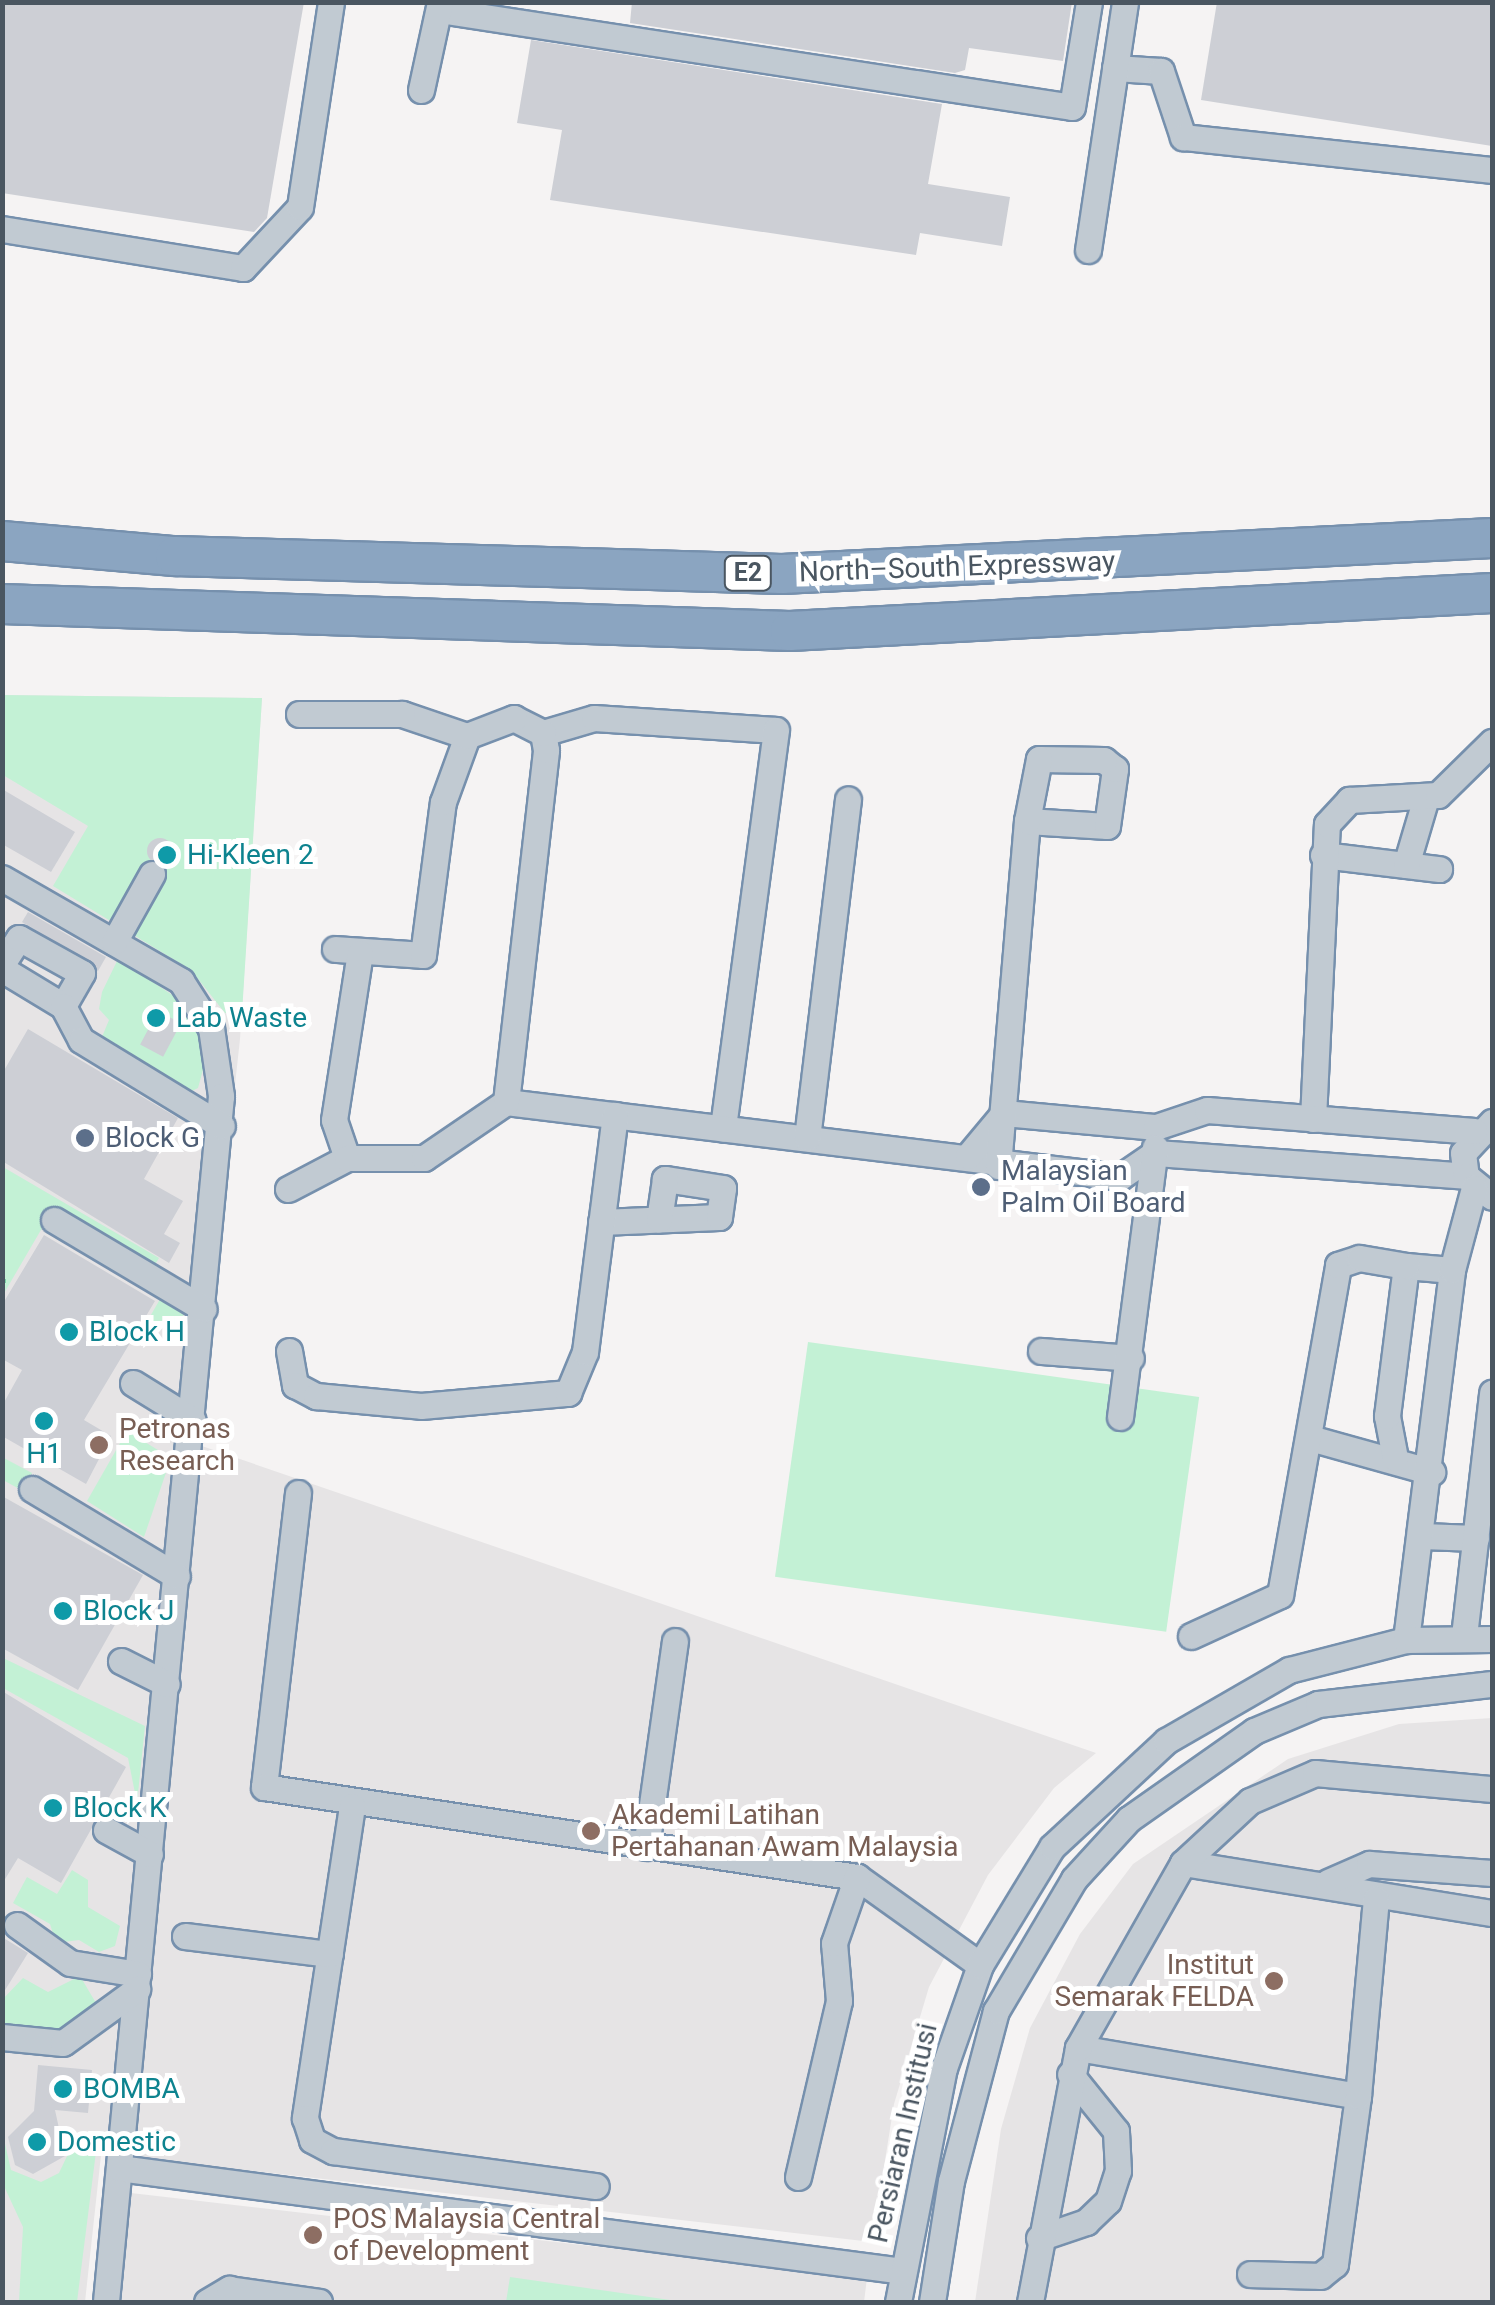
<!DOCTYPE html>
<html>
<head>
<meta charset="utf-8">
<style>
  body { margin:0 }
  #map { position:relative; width:1495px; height:2305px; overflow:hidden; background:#f5f3f3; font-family:Roboto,sans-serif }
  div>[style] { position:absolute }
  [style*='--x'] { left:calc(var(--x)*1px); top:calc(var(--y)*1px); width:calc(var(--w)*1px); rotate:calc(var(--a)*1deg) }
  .education>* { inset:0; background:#e6e4e5 }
  .green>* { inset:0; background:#c3f1d5; transform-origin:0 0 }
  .building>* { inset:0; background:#cdcfd5; transform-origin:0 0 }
  .round { border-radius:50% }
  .path>* { height:4px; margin-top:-2px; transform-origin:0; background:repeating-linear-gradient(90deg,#7ad0a6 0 8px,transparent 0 13px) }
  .roads { filter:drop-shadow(2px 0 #7690ad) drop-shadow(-2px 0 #7690ad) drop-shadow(0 2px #7690ad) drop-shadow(0 -2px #7690ad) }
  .minor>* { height:25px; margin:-12.5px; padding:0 12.5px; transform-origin:12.5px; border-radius:12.5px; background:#c1cad2 }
  .highway>* { height:38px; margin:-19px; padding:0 19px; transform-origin:19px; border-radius:19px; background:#8ba5c1 }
  .dots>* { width:28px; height:28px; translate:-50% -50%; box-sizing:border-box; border:5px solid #fff; border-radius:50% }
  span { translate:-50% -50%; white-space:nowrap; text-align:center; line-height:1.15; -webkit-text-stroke:10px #fff; paint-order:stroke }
  .shield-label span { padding:2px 8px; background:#fff; border:2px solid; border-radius:8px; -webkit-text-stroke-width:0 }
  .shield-label { font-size:25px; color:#4a5661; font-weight:700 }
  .street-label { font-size:28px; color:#4a5661 }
  .culture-label { font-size:28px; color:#0d838f }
  .left { translate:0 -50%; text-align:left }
  .service-label { font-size:28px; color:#4e5e75 }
  .education-label { font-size:28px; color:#785e54 }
  .right { translate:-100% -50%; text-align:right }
  .frame { position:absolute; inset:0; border:5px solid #4a5661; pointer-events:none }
</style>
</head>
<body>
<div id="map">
  <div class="education">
    <div style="clip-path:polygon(3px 695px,262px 698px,240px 1039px,196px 1444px,1096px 1753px,1054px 1788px,988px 1875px,929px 1987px,894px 2104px,872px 2242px,132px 2157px,128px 2140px,103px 2137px,85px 2302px,3px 2302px)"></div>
    <div style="clip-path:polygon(1492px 1718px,1492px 2302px,975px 2302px,1001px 2129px,1030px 2028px,1080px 1934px,1133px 1864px,1288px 1759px,1399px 1724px)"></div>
    <div style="clip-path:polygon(131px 2193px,867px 2278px,864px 2302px,121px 2302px)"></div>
  </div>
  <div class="green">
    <div style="clip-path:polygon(2px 695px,262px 698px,242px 1013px,225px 1013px,191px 970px,53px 886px,88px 826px,3px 775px)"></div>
    <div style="clip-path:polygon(118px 959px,192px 1008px,207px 1055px,198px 1088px,186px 1094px,99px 1044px,109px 1020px,99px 1009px,102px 992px)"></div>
    <div style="clip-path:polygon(3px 1167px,159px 1258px,145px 1281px,45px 1223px,3px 1295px)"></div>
    <div style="clip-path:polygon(163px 1294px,187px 1307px,175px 1336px,148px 1320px)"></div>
    <div style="left:808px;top:1342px;width:395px;height:237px;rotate:8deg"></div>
    <div style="clip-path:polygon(127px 1431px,171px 1458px,144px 1537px,87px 1501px)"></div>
    <div style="clip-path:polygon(2px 1457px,32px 1473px,23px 1491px,3px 1480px)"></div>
    <div style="clip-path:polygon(3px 1658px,145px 1726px,137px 1803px,128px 1758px,3px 1688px)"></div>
    <div style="clip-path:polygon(72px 1870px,88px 1880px,88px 1907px,120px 1926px,115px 1946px,99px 1952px,79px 1940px,56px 1943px,50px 1924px,13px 1903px,27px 1877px,57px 1894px)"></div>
    <div style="clip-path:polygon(80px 1976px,96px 2003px,67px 2033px,3px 2025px,2px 2000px,23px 1978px,48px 1992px)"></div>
    <div style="clip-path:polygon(78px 2133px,98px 2136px,77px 2302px,19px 2302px,23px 2227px,3px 2184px,3px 2135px,11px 2170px,41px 2182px,59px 2173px)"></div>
    <div style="clip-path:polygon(510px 2277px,684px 2302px,506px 2302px)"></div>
  </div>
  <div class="building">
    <div style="clip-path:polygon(2px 2px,304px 2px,267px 218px,254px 232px,2px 193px)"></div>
    <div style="clip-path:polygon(632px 2px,1072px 2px,1063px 61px,969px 48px,965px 70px,955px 73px,630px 23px)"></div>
    <div style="clip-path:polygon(1217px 2px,1492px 2px,1492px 146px,1201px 100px)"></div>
    <div style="clip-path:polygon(531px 40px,942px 104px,928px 184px,1010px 197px,1002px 246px,920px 233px,916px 255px,550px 200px,562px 130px,517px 123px)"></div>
    <div style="clip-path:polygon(2px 789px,75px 832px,51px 872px,2px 844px)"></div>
    <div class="round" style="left:147px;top:838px;width:26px;height:26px"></div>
    <div style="clip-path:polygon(28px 912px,106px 957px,98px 971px,22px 922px)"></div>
    <div style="left:158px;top:1011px;width:26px;height:38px;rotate:28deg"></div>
    <div style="clip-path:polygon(28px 1029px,178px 1118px,144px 1179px,183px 1201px,164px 1234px,180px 1243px,169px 1263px,2px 1161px,2px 1074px)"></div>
    <div style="clip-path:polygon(44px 1235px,155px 1301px,84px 1420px,111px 1436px,86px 1484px,2px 1436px,2px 1406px,22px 1370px,2px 1359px,2px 1305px)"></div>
    <div style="clip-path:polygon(2px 1496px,143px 1575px,78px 1690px,2px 1648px)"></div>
    <div style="clip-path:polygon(2px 1691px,126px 1767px,61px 1883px,18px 1858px,2px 1884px)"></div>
    <div style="clip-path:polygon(2px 1937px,28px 1953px,2px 1995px)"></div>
    <div style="clip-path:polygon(38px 2065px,92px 2070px,88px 2113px,55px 2110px,65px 2156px,33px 2174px,15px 2165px,8px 2137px,34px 2111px)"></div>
  </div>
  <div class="path">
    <div style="--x:2;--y:1281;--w:4;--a:0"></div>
  </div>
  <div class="roads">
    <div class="minor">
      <div style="--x:439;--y:10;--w:640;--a:8.71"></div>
      <div style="--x:1072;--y:107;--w:106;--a:-80.8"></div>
      <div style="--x:1115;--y:68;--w:46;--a:3.7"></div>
      <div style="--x:1161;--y:71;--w:70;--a:71.6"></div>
      <div style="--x:1183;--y:137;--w:311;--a:6.1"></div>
      <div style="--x:421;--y:90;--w:90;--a:-77.8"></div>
      <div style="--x:2;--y:229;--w:244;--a:9.2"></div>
      <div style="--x:243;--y:268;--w:83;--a:-46.9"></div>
      <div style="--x:300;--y:207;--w:207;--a:-81.4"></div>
      <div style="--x:1088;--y:250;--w:251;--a:-81.5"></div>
      <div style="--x:543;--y:733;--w:53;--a:-16.4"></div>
      <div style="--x:594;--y:718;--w:182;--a:3.8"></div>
      <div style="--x:776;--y:730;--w:402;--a:97.6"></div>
      <div style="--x:1323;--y:855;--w:117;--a:6.9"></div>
      <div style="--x:1406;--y:865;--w:67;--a:-73.5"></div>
      <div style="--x:2;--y:878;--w:207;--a:29.9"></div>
      <div style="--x:181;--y:981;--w:56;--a:57.4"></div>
      <div style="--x:211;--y:1028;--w:69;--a:81.6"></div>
      <div style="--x:221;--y:1096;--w:1211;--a:95.45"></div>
      <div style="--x:114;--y:942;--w:78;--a:-60.8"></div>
      <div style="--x:335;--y:949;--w:88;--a:3.9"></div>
      <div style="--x:423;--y:955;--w:154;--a:-82.6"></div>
      <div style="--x:443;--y:802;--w:70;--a:-70"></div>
      <div style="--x:2;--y:964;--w:31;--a:-57"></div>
      <div style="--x:19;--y:938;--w:72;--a:29.1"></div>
      <div style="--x:82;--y:973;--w:38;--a:120"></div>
      <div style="--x:2;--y:969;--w:71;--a:31.2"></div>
      <div style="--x:63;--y:1006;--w:38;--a:62"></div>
      <div style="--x:81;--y:1040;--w:165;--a:31.4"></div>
      <div style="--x:506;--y:1102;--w:619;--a:6.96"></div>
      <div style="--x:1120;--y:1177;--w:42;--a:-34.4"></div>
      <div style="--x:1155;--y:1153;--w:312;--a:4.2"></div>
      <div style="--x:1313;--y:1119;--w:295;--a:-87.3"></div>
      <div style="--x:1327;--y:824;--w:33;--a:-47"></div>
      <div style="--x:1349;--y:800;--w:89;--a:-3.2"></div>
      <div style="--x:1438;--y:795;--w:76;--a:-44.5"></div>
      <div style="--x:1492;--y:1122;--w:42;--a:133.1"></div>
      <div style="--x:1463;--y:1153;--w:23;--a:83"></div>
      <div style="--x:1466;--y:1176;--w:33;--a:39"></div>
      <div style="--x:807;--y:1138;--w:341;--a:-83.1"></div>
      <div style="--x:968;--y:1156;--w:56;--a:-50.1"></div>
      <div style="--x:1004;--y:1113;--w:153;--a:5.3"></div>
      <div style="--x:1156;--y:1127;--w:54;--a:-18.4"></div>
      <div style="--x:1207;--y:1110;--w:268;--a:4.5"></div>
      <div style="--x:347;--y:1158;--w:40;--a:-108.9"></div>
      <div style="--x:334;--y:1120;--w:169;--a:-81.2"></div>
      <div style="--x:998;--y:1166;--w:346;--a:-85.2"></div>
      <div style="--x:1027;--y:821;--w:80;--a:3.6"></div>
      <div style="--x:1107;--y:826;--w:58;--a:-82"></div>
      <div style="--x:1115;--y:769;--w:14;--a:-141"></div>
      <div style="--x:1104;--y:760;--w:65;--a:-179.1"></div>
      <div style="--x:1039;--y:759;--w:63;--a:101"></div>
      <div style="--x:288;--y:1189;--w:67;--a:-27.7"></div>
      <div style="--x:347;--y:1158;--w:77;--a:0"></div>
      <div style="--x:424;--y:1158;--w:99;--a:-34.3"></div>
      <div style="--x:506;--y:1102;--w:354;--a:-83.5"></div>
      <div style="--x:546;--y:750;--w:17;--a:-100"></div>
      <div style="--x:543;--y:733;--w:33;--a:-153"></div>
      <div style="--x:514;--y:718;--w:50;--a:159"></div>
      <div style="--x:467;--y:736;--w:69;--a:-161.3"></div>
      <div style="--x:402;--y:714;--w:103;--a:180"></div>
      <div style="--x:54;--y:1220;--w:174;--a:30.7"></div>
      <div style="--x:601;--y:1222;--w:118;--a:-2.4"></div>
      <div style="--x:719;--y:1217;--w:29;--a:-82"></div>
      <div style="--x:723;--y:1188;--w:59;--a:-171.2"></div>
      <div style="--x:665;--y:1179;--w:41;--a:98.3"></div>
      <div style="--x:289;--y:1351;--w:35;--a:80"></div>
      <div style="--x:295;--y:1385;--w:24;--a:28"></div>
      <div style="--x:316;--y:1396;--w:105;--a:5.4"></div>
      <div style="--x:421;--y:1406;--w:148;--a:-5.1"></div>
      <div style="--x:568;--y:1393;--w:44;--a:-67.5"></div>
      <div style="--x:585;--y:1352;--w:239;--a:-82.8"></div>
      <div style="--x:1041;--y:1351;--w:90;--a:4.4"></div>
      <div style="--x:133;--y:1383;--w:70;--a:31.7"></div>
      <div style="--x:1120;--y:1417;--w:272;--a:-82.6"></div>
      <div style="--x:1310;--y:1438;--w:127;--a:15.6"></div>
      <div style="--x:1395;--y:1458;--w:43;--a:-100.8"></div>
      <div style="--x:1387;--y:1416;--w:151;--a:-82.8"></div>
      <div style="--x:1406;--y:1266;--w:46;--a:5"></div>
      <div style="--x:32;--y:1489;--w:169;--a:31"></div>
      <div style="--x:298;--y:1493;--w:296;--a:96.6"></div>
      <div style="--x:264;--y:1787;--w:600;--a:8.63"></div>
      <div style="--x:857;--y:1877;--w:151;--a:35.6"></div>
      <div style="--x:1422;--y:1536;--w:54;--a:2.1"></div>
      <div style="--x:1191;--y:1636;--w:98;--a:-24.7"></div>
      <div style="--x:1280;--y:1595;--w:335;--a:-80"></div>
      <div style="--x:1338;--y:1265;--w:22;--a:-18"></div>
      <div style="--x:1359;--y:1258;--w:48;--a:9.7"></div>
      <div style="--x:1464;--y:1636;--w:245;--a:-83.4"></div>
      <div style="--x:1406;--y:1640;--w:373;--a:-82.9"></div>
      <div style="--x:1452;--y:1270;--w:85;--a:-75"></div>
      <div style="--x:121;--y:1661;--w:51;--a:26.6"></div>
      <div style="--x:352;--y:1806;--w:316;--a:98.6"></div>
      <div style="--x:305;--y:2118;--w:23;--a:72"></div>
      <div style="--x:312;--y:2140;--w:24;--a:28"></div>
      <div style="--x:333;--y:2151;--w:265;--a:7.6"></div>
      <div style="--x:106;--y:1830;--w:50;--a:28.6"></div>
      <div style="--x:646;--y:1847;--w:208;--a:-82"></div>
      <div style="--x:1183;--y:1863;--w:313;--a:9.2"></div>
      <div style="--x:1328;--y:1882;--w:45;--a:-23.7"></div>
      <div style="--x:1369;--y:1864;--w:123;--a:4.2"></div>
      <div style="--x:17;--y:1925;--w:65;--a:35.6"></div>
      <div style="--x:70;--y:1963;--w:69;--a:9.2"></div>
      <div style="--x:185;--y:1936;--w:146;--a:7.1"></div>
      <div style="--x:2;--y:2037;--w:61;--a:5.6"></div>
      <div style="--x:63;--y:2043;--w:92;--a:-36.1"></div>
      <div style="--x:1078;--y:2048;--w:284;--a:9.7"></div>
      <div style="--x:1358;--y:2096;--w:170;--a:97.8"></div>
      <div style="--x:1335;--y:2264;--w:19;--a:141"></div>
      <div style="--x:1320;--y:2276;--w:70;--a:-178.4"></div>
      <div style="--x:1358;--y:2096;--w:198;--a:-84.8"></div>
      <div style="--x:119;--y:2168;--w:790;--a:7.49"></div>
      <div style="--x:798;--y:2177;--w:181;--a:-76.9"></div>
      <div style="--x:839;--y:2001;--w:58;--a:-94.9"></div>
      <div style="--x:834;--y:1943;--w:70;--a:-70.8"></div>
      <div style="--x:1039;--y:2238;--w:50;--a:-18.8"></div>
      <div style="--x:1086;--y:2222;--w:30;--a:-44"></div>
      <div style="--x:1108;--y:2201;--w:32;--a:-72"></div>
      <div style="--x:1118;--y:2171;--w:40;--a:-92.9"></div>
      <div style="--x:1116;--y:2131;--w:73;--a:-128.9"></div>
      <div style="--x:207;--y:2302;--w:26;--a:-31"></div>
      <div style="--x:229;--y:2289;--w:91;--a:8.2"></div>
      <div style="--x:898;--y:2302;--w:238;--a:-78.9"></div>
      <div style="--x:944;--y:2068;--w:109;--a:-70.7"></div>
      <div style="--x:980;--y:1965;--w:138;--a:-58.6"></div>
      <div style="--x:1052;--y:1847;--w:156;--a:-42.9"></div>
      <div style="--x:1166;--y:1741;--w:142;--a:-30"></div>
      <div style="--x:1289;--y:1670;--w:121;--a:-14.4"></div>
      <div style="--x:1406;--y:1640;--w:86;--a:-0.7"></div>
      <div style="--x:932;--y:2302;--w:122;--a:-81.1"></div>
      <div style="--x:951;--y:2181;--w:176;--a:-75.2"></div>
      <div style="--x:996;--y:2011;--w:153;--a:-59.4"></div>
      <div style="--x:1074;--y:1879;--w:81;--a:-47.5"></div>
      <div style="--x:1129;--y:1819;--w:153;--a:-35.1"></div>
      <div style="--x:1254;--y:1731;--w:69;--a:-22.9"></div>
      <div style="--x:1318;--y:1704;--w:175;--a:-6.6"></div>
      <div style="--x:1030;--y:2302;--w:258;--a:-79.3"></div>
      <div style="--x:1078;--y:2048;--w:213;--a:-60.4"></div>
      <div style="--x:1183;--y:1863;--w:91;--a:-42.8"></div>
      <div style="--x:1250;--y:1801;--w:71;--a:-23.3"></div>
      <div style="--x:1315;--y:1773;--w:178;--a:5.2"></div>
    </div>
    <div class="highway">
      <div style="--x:2;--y:541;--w:174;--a:5"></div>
      <div style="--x:175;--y:556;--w:607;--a:1.7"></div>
      <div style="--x:782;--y:574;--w:711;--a:-2.9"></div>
      <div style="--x:2;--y:604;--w:788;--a:1.96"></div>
      <div style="--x:790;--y:631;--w:703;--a:-3.1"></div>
    </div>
  </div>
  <div class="dots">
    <div style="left:167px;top:855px;background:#0f9aa8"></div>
    <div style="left:156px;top:1018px;background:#0f9aa8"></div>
    <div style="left:85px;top:1138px;background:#5c6f8a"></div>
    <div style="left:981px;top:1187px;background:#5c6f8a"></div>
    <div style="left:69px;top:1332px;background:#0f9aa8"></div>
    <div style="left:44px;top:1421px;background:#0f9aa8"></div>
    <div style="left:99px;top:1445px;background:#8d6e63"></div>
    <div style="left:63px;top:1611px;background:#0f9aa8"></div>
    <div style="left:53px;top:1808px;background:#0f9aa8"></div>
    <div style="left:591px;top:1831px;background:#8d6e63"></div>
    <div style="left:1274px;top:1981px;background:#8d6e63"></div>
    <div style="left:63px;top:2089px;background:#0f9aa8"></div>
    <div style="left:37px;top:2142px;background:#0f9aa8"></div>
    <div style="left:313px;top:2235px;background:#8d6e63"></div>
  </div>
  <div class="shield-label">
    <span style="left:748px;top:573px">E2</span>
  </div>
  <div class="street-label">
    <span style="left:957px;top:567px;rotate:-2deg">North–South Expressway</span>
    <span style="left:903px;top:2133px;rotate:-77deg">Persiaran Institusi</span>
  </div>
  <div class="culture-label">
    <span class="left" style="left:187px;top:855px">Hi-Kleen 2</span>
    <span class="left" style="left:176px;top:1018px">Lab Waste</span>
    <span class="left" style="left:89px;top:1332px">Block H</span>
    <span style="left:44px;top:1454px">H1</span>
    <span class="left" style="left:83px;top:1611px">Block J</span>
    <span class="left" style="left:73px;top:1808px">Block K</span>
    <span class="left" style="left:83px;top:2089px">BOMBA</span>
    <span class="left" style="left:57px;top:2142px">Domestic</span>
  </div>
  <div class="service-label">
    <span class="left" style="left:105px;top:1138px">Block G</span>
    <span class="left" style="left:1001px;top:1187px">Malaysian<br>Palm Oil Board</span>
  </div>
  <div class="education-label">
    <span class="left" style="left:119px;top:1445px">Petronas<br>Research</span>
    <span class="left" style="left:611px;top:1831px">Akademi Latihan<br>Pertahanan Awam Malaysia</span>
    <span class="right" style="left:1254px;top:1981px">Institut<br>Semarak FELDA</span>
    <span class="left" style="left:333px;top:2235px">POS Malaysia Central<br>of Development</span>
  </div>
  <div class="frame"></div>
</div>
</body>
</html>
